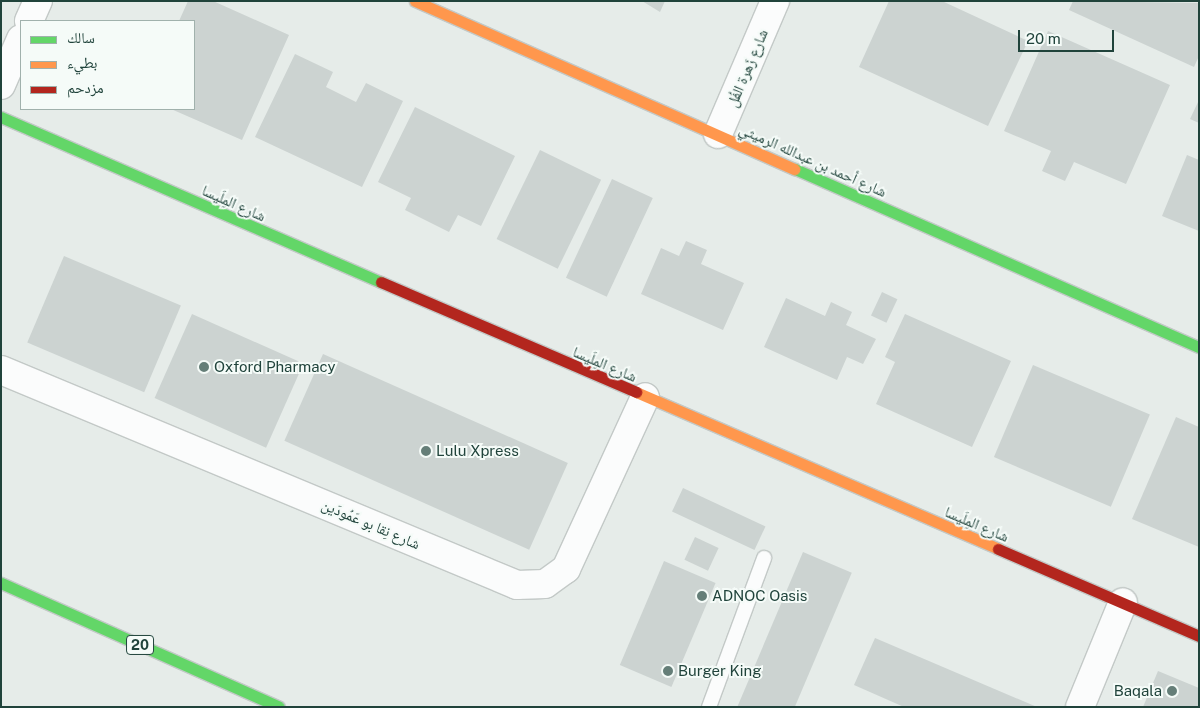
<!DOCTYPE html>
<html>
<head>
<meta charset="utf-8">
<style>
  body { margin:0 }
  #map { position:relative; width:1200px; height:708px; overflow:hidden; background:#e6ece9; font-family:"Public Sans","Noto Naskh Arabic",sans-serif }
  div>[style] { position:absolute }
  [style*='--x'] { left:calc(var(--x)*1px); top:calc(var(--y)*1px); width:calc(var(--w)*1px); rotate:calc(var(--a)*1deg) }
  .building>* { inset:0; background:#ccd3d1; transform-origin:0 0 }
  .roads { filter:drop-shadow(1px 0 #c3c9c7) drop-shadow(-1px 0 #c3c9c7) drop-shadow(0 1px #c3c9c7) drop-shadow(0 -1px #c3c9c7) }
  .lane>* { height:14px; margin:-7px; padding:0 7px; transform-origin:7px; border-radius:7px; background:#fbfcfc }
  .street>* { height:28px; margin:-14px; padding:0 14px; transform-origin:14px; border-radius:14px; background:#fbfcfc }
  .fast>* { height:11px; margin:-5.5px; padding:0 5.5px; transform-origin:5.5px; border-radius:5.5px; background:#63d668 }
  .slow>* { height:11px; margin:-5.5px; padding:0 5.5px; transform-origin:5.5px; border-radius:5.5px; background:#ff974d }
  .jam>* { height:11px; margin:-5.5px; padding:0 5.5px; transform-origin:5.5px; border-radius:5.5px; background:#b3261e }
  .dots>* { width:14px; height:14px; translate:-50% -50%; box-sizing:border-box; border:2px solid #f5fbf8; border-radius:50% }
  span { translate:-50% -50%; white-space:nowrap; text-align:center; line-height:1.15; -webkit-text-stroke:4px #f5fbf8; paint-order:stroke }
  .shield-label span { padding:1px 4px; background:#f5fbf8; border:1px solid; border-radius:4px; -webkit-text-stroke-width:0 }
  .shield-label { font-size:14px; color:#20433b; font-weight:700 }
  .street-label { font-size:15px; color:#20433b }
  .poi-label { font-size:15px; color:#20433b }
  .left { translate:0 -50%; text-align:left }
  .right { translate:-100% -50%; text-align:right }
  .frame { position:absolute; inset:0; border:2px solid #20433b; pointer-events:none }
  .legend { position:absolute; left:20px; top:20px; width:175px; height:90px; box-sizing:border-box; background:#f5fbf8; border:1px solid #a0b1ac; margin:0; padding:6px 9px; list-style:none; font-size:15px; color:#20433b }
  .legend li { display:flex; align-items:center; gap:10px; height:25px }
  .legend b { width:25px; border:1px solid #a0b1ac }
  .scale { position:absolute; left:1018px; top:30px; width:96px; height:22px; box-sizing:border-box; border:2px solid #20433b; border-top:0; padding-left:6px; font-size:15px; line-height:18px; white-space:nowrap; color:#20433b; -webkit-text-stroke:4px #f5fbf8; paint-order:stroke }
</style>
</head>
<body>
<div id="map">
  <div class="building">
    <div style="clip-path:polygon(188px 1px,213px 1px,289px 35px,242px 140px,171px 109px,194px 109px,194px 21px,179px 21px)"></div>
    <div style="clip-path:polygon(642px 1px,665px 1px,660px 12px)"></div>
    <div style="clip-path:polygon(889px 1px,942px 1px,1028px 41px,988px 126px,859px 67px)"></div>
    <div style="clip-path:polygon(1073px 1px,1199px 3px,1199px 56px,1194px 67px,1069px 10px)"></div>
    <div style="clip-path:polygon(1048px 31px,1170px 85px,1126px 184px,1074px 162px,1065px 181px,1042px 171px,1051px 151px,1004px 131px)"></div>
    <div style="clip-path:polygon(295px 54px,333px 72px,326px 87px,356px 102px,366px 83px,403px 101px,362px 187px,255px 137px)"></div>
    <div style="clip-path:polygon(1199px 100px,1199px 123px,1190px 119px)"></div>
    <div style="clip-path:polygon(415px 107px,515px 156px,481px 226px,458px 215px,449px 232px,405px 210px,411px 198px,378px 182px)"></div>
    <div style="left:540px;top:150px;width:68px;height:99px;rotate:26deg"></div>
    <div style="clip-path:polygon(1187px 155px,1199px 160px,1199px 231px,1162px 216px)"></div>
    <div style="left:612px;top:179px;width:45px;height:109px;rotate:25deg"></div>
    <div style="clip-path:polygon(686px 241px,707px 250px,701px 264px,744px 283px,723px 330px,641px 294px,661px 248px,679px 256px)"></div>
    <div style="left:64px;top:256px;width:127px;height:94px;rotate:23deg"></div>
    <div style="left:882px;top:292px;width:17px;height:26px;rotate:25deg"></div>
    <div style="clip-path:polygon(786px 298px,825px 316px,831px 302px,852px 312px,846px 325px,876px 339px,863px 364px,847px 357px,837px 380px,764px 347px)"></div>
    <div style="left:192px;top:314px;width:122px;height:92px;rotate:24deg"></div>
    <div style="clip-path:polygon(905px 314px,1011px 361px,972px 447px,876px 404px,895px 362px,885px 357px)"></div>
    <div style="left:323px;top:354px;width:268px;height:95px;rotate:24deg"></div>
    <div style="left:1033px;top:365px;width:127px;height:100px;rotate:23deg"></div>
    <div style="clip-path:polygon(1176px 417px,1199px 427px,1199px 547px,1132px 519px)"></div>
    <div style="left:683px;top:488px;width:91px;height:26px;rotate:25deg"></div>
    <div style="left:695px;top:537px;width:26px;height:25px;rotate:25deg"></div>
    <div style="left:803px;top:552px;width:53px;height:168px;rotate:23deg"></div>
    <div style="left:664px;top:561px;width:56px;height:113px;rotate:23deg"></div>
    <div style="clip-path:polygon(875px 638px,1037px 707px,904px 707px,854px 685px)"></div>
    <div style="clip-path:polygon(1158px 671px,1199px 688px,1199px 707px,1143px 707px)"></div>
  </div>
  <div class="roads">
    <div class="lane">
      <div style="--x:709;--y:707;--w:159;--a:-69.7"></div>
    </div>
    <div class="street">
      <div style="--x:29;--y:21;--w:22;--a:-66"></div>
      <div style="--x:1;--y:85;--w:50;--a:-66.5"></div>
      <div style="--x:718;--y:134;--w:145;--a:-66.8"></div>
      <div style="--x:1;--y:370;--w:559;--a:22.62"></div>
      <div style="--x:517;--y:585;--w:28;--a:-2"></div>
      <div style="--x:545;--y:584;--w:26;--a:-36"></div>
      <div style="--x:566;--y:569;--w:189;--a:-65.3"></div>
      <div style="--x:1080;--y:707;--w:113;--a:-67.7"></div>
    </div>
    <div class="fast">
      <div style="--x:1;--y:117;--w:414;--a:23.5"></div>
      <div style="--x:795;--y:169;--w:441;--a:23.8"></div>
      <div style="--x:1;--y:583;--w:304;--a:24"></div>
    </div>
    <div class="slow">
      <div style="--x:415;--y:1;--w:415;--a:23.9"></div>
      <div style="--x:636;--y:392;--w:395;--a:23.4"></div>
    </div>
    <div class="jam">
      <div style="--x:381;--y:282;--w:278;--a:23.3"></div>
      <div style="--x:998;--y:549;--w:219;--a:23.4"></div>
    </div>
  </div>
  <div class="dots">
    <div style="left:204px;top:367px;background:#657e78"></div>
    <div style="left:426px;top:451px;background:#657e78"></div>
    <div style="left:702px;top:596px;background:#657e78"></div>
    <div style="left:668px;top:671px;background:#657e78"></div>
    <div style="left:1172px;top:691px;background:#657e78"></div>
  </div>
  <div class="shield-label">
    <span style="left:140px;top:645px">20</span>
  </div>
  <div class="street-label">
    <span style="left:747px;top:68px;rotate:-67deg">شارع زَهرة الفُل</span>
    <span style="left:813px;top:160px;rotate:24deg">شارع أحمد بن عبدالله الرميثي</span>
    <span style="left:234px;top:203px;rotate:24deg">شارع المِلَيسا</span>
    <span style="left:605px;top:364px;rotate:23deg">شارع المِلَيسا</span>
    <span style="left:371px;top:524px;rotate:23deg">شارع نِقا بو عَمُودَين</span>
    <span style="left:977px;top:524px;rotate:23deg">شارع المِلَيسا</span>
  </div>
  <div class="poi-label">
    <span class="left" style="left:214px;top:367px">Oxford Pharmacy</span>
    <span class="left" style="left:436px;top:451px">Lulu Xpress</span>
    <span class="left" style="left:712px;top:596px">ADNOC Oasis</span>
    <span class="left" style="left:678px;top:671px">Burger King</span>
    <span class="right" style="left:1162px;top:691px">Baqala</span>
  </div>
  <div class="frame"></div>
  <ul class="legend">
  <li><b style="height:6px;background:#63d668"></b>سالك</li>
  <li><b style="height:6px;background:#ff974d"></b>بطيء</li>
  <li><b style="height:6px;background:#b3261e"></b>مزدحم</li>
  </ul>
  <div class="scale">20 m</div>
</div>
</body>
</html>
